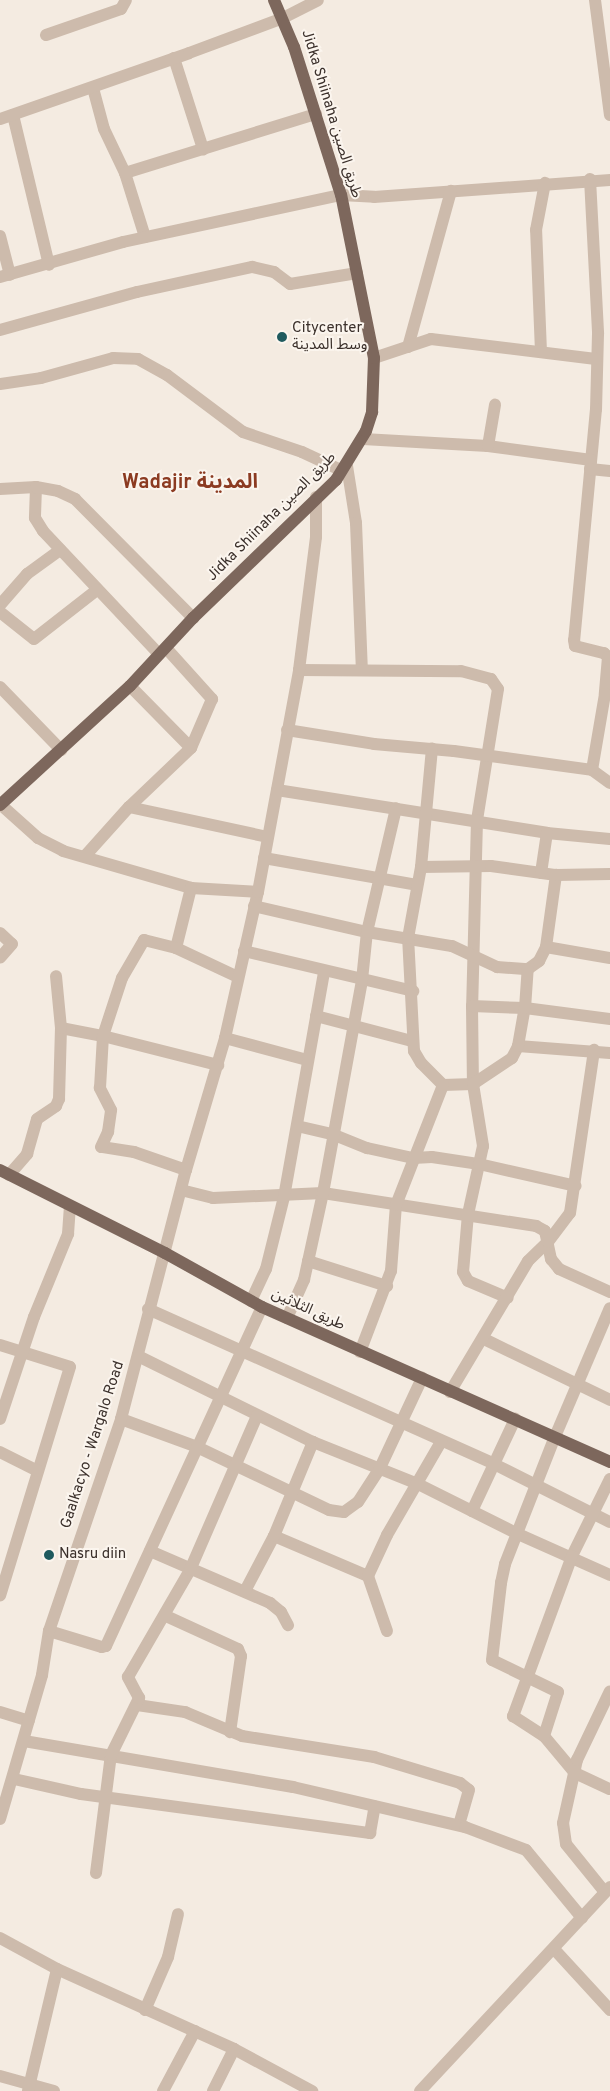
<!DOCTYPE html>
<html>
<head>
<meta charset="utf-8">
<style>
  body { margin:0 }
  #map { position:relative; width:610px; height:2091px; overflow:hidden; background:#f4ebe1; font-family:Overpass,"Noto Sans Arabic",sans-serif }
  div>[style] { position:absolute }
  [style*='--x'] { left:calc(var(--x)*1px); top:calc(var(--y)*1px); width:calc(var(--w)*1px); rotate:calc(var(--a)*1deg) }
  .minor>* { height:12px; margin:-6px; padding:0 6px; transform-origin:6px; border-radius:6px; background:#cdbbac }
  .major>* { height:12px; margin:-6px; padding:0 6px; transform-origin:6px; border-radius:6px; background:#7d675c }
  .dots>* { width:14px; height:14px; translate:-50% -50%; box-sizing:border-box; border:2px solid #fbf5ee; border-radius:50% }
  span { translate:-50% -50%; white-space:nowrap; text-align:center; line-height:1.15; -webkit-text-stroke:4px #fbf5ee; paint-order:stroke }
  .street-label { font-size:15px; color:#3b302b }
  .poi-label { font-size:15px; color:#3b302b }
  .left { translate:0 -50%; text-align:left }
  .district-label { font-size:20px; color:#8c3b22; font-weight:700 }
</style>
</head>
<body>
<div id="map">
  <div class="minor">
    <div style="--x:595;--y:0;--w:116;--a:82.6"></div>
    <div style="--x:46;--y:35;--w:79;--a:-19.1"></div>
    <div style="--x:121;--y:9;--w:10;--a:-61"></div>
    <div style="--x:174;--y:58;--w:96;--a:72.3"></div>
    <div style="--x:93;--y:88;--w:42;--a:75"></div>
    <div style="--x:104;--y:129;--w:49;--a:64.5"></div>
    <div style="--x:125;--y:173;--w:67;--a:72.6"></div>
    <div style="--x:13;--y:115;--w:154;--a:76.5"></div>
    <div style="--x:0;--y:119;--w:200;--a:-19.2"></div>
    <div style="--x:189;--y:53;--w:100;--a:-20.4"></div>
    <div style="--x:283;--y:18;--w:39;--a:-27"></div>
    <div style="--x:125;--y:173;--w:200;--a:-17.2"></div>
    <div style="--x:590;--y:179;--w:155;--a:87"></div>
    <div style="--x:598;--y:334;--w:75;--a:91.5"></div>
    <div style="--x:596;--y:409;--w:232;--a:95.4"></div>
    <div style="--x:574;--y:640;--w:6;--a:81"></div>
    <div style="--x:575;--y:646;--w:30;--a:14"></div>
    <div style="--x:604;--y:653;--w:6;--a:45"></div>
    <div style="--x:608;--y:657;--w:37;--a:95"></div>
    <div style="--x:605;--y:694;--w:77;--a:99.7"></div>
    <div style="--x:0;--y:236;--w:40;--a:75.6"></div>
    <div style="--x:0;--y:277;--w:128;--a:-15.9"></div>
    <div style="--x:123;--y:242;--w:223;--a:-12.2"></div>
    <div style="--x:341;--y:195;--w:33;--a:3"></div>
    <div style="--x:374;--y:197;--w:237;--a:-4.1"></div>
    <div style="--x:0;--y:330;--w:142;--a:-15.5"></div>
    <div style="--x:137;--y:292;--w:118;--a:-12.3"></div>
    <div style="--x:252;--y:267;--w:23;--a:13"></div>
    <div style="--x:274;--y:272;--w:20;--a:37"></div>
    <div style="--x:290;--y:284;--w:68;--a:-9.3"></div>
    <div style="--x:408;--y:347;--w:162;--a:-74.6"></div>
    <div style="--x:541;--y:352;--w:122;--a:-92.3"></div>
    <div style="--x:536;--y:230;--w:48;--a:-79.2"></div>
    <div style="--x:374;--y:358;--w:60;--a:-18.4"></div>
    <div style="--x:431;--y:339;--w:166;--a:6.9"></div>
    <div style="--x:0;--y:384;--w:41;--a:-8.3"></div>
    <div style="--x:41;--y:378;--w:75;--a:-15.5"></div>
    <div style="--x:113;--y:358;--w:25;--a:2"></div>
    <div style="--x:138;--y:359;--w:33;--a:29"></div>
    <div style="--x:167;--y:375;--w:95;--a:36.9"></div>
    <div style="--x:243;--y:432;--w:62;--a:18.7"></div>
    <div style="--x:302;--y:452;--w:45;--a:24.9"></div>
    <div style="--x:363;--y:439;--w:125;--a:3.2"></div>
    <div style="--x:488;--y:446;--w:104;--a:7.7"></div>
    <div style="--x:488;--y:446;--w:42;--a:-80.3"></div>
    <div style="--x:347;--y:466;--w:58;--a:81"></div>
    <div style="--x:356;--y:523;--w:147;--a:87.7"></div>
    <div style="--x:590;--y:469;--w:20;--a:6"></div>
    <div style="--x:36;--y:487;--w:31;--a:92"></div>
    <div style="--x:35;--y:518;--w:15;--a:58"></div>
    <div style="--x:43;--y:531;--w:169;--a:46.7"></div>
    <div style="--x:0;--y:489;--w:36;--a:-3"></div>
    <div style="--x:36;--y:487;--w:22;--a:10"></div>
    <div style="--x:58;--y:491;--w:19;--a:25"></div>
    <div style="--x:75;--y:499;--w:168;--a:45.2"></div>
    <div style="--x:0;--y:605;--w:41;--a:-48.9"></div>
    <div style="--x:27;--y:574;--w:41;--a:-36"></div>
    <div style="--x:0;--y:612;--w:43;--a:38.5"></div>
    <div style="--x:34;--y:639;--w:80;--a:-37.9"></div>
    <div style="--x:166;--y:648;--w:69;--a:48"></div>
    <div style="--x:212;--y:699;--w:53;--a:113.2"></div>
    <div style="--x:299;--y:670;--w:162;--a:0.4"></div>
    <div style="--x:461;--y:671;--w:31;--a:15"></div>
    <div style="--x:491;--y:679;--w:12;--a:55"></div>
    <div style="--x:498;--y:689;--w:133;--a:99.1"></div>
    <div style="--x:477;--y:820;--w:186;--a:91.5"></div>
    <div style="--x:472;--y:1006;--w:78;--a:89.3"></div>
    <div style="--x:473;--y:1084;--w:63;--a:80.8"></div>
    <div style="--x:483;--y:1146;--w:70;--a:102.4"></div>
    <div style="--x:468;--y:1214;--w:58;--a:94.9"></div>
    <div style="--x:463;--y:1272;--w:10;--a:61"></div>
    <div style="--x:468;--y:1281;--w:43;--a:23"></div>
    <div style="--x:0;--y:687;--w:88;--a:45.9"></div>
    <div style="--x:287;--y:730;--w:88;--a:9.1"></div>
    <div style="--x:374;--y:744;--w:80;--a:5"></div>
    <div style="--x:454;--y:751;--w:139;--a:7.8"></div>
    <div style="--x:592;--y:770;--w:22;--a:36"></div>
    <div style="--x:277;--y:790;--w:273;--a:9"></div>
    <div style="--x:547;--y:833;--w:63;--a:5.4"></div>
    <div style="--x:0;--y:804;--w:51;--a:41.8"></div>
    <div style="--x:38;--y:838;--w:28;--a:27"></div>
    <div style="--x:63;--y:851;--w:133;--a:16.1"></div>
    <div style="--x:191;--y:888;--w:67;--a:3.4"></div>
    <div style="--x:129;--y:807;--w:142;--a:12.2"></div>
    <div style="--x:85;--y:856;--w:66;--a:-48.1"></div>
    <div style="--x:129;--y:807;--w:86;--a:-43.6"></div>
    <div style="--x:191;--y:748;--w:87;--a:-134.5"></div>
    <div style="--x:264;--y:858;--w:155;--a:10"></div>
    <div style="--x:421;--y:867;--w:70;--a:-0.8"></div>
    <div style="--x:491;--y:866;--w:66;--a:7.9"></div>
    <div style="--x:541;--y:873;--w:40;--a:-81.5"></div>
    <div style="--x:254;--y:906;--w:116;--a:13"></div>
    <div style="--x:367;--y:932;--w:86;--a:9.4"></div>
    <div style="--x:452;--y:946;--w:50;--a:25"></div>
    <div style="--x:497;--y:967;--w:31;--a:4"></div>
    <div style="--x:528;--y:969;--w:14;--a:-36"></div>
    <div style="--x:539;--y:961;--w:16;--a:-63"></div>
    <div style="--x:546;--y:947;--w:73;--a:-82.1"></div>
    <div style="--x:556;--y:875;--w:54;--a:-1.1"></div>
    <div style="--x:0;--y:933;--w:16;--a:43"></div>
    <div style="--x:12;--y:944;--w:18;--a:131"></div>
    <div style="--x:546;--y:947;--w:65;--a:9.8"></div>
    <div style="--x:176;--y:948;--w:62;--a:-76"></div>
    <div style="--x:244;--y:951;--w:174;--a:13.3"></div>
    <div style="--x:472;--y:1006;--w:53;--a:2.2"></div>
    <div style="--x:525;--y:1008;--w:86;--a:7.4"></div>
    <div style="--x:316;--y:1016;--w:99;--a:14.6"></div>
    <div style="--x:61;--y:1028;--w:43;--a:10.8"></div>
    <div style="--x:103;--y:1036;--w:119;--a:14.2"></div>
    <div style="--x:225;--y:1038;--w:85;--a:15"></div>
    <div style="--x:518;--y:1046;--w:92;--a:4.4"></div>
    <div style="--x:443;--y:1085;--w:30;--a:-2"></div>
    <div style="--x:473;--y:1084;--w:47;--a:-33.7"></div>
    <div style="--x:512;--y:1058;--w:13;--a:-63"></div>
    <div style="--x:518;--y:1046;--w:39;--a:-80"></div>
    <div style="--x:525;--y:1008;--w:39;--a:-86"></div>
    <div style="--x:297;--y:1126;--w:36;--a:13"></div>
    <div style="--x:332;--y:1134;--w:38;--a:22"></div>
    <div style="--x:367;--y:1148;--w:47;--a:12.3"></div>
    <div style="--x:413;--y:1158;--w:19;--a:-3"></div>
    <div style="--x:432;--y:1157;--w:48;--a:8.5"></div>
    <div style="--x:479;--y:1164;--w:99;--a:12.8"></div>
    <div style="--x:186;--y:1170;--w:55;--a:-160.9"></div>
    <div style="--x:134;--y:1152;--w:33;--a:-171"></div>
    <div style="--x:101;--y:1147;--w:17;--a:-65"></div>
    <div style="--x:108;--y:1132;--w:22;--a:-82"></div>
    <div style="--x:111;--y:1110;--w:25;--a:-117"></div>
    <div style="--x:100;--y:1088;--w:52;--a:-86.7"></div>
    <div style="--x:103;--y:1036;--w:61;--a:-71.9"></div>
    <div style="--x:122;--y:978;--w:44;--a:-59.9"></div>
    <div style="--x:144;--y:940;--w:33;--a:14"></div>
    <div style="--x:176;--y:948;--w:68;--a:25.1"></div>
    <div style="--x:9;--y:1175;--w:28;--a:-49"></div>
    <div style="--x:27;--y:1154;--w:36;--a:-74"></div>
    <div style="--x:37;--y:1119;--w:23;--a:-34"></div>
    <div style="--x:56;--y:1106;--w:8;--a:-67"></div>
    <div style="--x:59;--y:1099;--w:71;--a:-88.4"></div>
    <div style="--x:61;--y:1028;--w:52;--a:-95.5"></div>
    <div style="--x:181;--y:1190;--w:33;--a:14"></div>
    <div style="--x:213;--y:1198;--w:110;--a:-2.6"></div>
    <div style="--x:323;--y:1193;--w:216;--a:8.8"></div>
    <div style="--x:536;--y:1226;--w:10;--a:29"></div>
    <div style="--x:545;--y:1231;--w:29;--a:78"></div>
    <div style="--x:551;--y:1259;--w:13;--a:51"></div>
    <div style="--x:559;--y:1269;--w:56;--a:24.3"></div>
    <div style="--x:308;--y:1261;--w:83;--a:17.6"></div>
    <div style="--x:251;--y:1301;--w:35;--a:-65"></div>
    <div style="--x:266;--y:1269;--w:74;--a:-76"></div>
    <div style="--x:284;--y:1197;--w:229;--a:-79.9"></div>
    <div style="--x:148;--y:1309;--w:381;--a:24.1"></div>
    <div style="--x:496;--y:1465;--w:127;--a:26.6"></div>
    <div style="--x:287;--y:1318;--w:42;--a:-65.9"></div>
    <div style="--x:304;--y:1280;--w:89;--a:-77.7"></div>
    <div style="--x:323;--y:1193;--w:217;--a:-79.6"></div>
    <div style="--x:362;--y:980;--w:48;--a:-84.1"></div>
    <div style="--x:367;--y:932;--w:127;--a:-76.8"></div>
    <div style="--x:484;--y:1339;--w:140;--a:25.8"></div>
    <div style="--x:0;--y:1345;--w:73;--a:17.4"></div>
    <div style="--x:70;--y:1367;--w:239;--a:107"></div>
    <div style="--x:360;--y:1352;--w:87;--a:-69.1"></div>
    <div style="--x:391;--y:1271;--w:66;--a:-85.7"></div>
    <div style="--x:396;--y:1205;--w:129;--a:-68.6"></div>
    <div style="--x:443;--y:1085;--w:31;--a:-135"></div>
    <div style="--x:421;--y:1063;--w:14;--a:-120"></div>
    <div style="--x:414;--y:1051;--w:113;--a:-93"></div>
    <div style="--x:408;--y:938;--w:72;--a:-79.6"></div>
    <div style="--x:421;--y:867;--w:119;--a:-84.7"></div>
    <div style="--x:138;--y:1356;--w:195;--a:26.2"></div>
    <div style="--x:313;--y:1442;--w:113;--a:21.8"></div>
    <div style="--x:418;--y:1484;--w:112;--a:26.6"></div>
    <div style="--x:518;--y:1534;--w:101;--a:24"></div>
    <div style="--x:450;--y:1392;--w:152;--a:-59.2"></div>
    <div style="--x:528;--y:1261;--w:28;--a:-44"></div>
    <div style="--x:548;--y:1242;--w:36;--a:-53"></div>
    <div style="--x:570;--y:1213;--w:165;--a:-81.6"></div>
    <div style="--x:0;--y:1419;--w:108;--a:-71.6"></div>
    <div style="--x:34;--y:1317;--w:90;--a:-67.7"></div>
    <div style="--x:68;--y:1234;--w:26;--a:-86"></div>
    <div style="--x:121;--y:1419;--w:81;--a:20.2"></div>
    <div style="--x:197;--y:1447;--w:146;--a:25.5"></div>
    <div style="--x:329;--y:1510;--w:15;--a:8"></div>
    <div style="--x:344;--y:1512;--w:17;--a:-36"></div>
    <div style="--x:358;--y:1502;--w:38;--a:-57"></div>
    <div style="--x:379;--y:1470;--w:102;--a:-64.9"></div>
    <div style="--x:0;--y:1452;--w:42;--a:26.6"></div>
    <div style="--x:610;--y:1479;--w:86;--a:116.3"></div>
    <div style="--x:572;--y:1556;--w:171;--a:110.2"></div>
    <div style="--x:513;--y:1716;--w:37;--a:33"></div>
    <div style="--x:544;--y:1736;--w:48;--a:50"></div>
    <div style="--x:575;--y:1773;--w:38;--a:25"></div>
    <div style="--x:472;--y:1511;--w:102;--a:-64.9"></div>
    <div style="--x:274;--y:1536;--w:102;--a:23.1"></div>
    <div style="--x:150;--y:1551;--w:131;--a:23.4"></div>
    <div style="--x:270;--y:1603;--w:14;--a:39"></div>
    <div style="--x:281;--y:1612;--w:15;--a:62"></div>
    <div style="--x:245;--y:1591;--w:62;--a:-62.2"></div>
    <div style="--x:274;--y:1536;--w:102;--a:-67.5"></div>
    <div style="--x:166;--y:1616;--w:79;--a:24.6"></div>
    <div style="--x:238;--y:1649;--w:8;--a:67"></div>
    <div style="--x:241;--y:1656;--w:77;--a:98.2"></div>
    <div style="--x:49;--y:1631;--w:55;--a:16.8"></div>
    <div style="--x:102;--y:1647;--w:4;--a:-14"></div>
    <div style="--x:106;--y:1646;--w:373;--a:-65.3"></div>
    <div style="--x:387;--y:1631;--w:58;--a:-109.1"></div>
    <div style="--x:368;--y:1576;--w:45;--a:-65.1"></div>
    <div style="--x:387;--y:1535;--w:108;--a:-59.9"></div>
    <div style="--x:137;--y:1705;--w:49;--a:8.3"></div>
    <div style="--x:185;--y:1712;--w:62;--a:22.8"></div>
    <div style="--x:242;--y:1736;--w:134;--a:9"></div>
    <div style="--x:374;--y:1757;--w:90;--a:16.8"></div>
    <div style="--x:460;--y:1783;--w:11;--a:38"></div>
    <div style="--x:469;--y:1790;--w:36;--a:106"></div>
    <div style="--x:0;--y:1712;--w:30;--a:17"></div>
    <div style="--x:544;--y:1736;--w:46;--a:-72.3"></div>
    <div style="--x:558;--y:1692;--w:73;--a:-154.1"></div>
    <div style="--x:492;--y:1660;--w:78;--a:-83.3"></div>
    <div style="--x:501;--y:1583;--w:19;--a:-78"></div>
    <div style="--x:505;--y:1564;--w:134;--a:-68.6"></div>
    <div style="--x:554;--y:1439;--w:142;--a:-66.9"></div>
    <div style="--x:24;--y:1741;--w:273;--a:9.7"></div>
    <div style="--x:293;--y:1787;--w:177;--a:13.1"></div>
    <div style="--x:465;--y:1827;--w:65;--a:20.7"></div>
    <div style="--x:526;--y:1850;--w:88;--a:50.5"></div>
    <div style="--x:14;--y:1779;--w:69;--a:12.6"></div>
    <div style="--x:81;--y:1794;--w:292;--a:7.7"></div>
    <div style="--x:370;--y:1833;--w:27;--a:-80"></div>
    <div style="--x:0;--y:1819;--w:150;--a:-73.7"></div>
    <div style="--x:42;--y:1675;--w:45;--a:-81"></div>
    <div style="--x:49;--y:1631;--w:224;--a:-71.2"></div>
    <div style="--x:121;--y:1419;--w:257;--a:-75.4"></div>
    <div style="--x:186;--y:1170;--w:138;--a:-73.5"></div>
    <div style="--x:225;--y:1038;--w:150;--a:-77.3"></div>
    <div style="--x:258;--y:892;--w:226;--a:-79.5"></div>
    <div style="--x:299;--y:670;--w:134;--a:-82.7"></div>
    <div style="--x:316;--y:537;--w:40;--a:-90"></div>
    <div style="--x:96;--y:1873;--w:119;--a:-82.8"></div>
    <div style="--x:111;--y:1755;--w:64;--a:-63.8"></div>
    <div style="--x:139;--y:1698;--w:24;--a:-118"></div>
    <div style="--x:128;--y:1677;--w:124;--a:-59.9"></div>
    <div style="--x:190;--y:1570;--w:168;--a:-66.5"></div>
    <div style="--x:604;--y:1891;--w:60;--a:-129"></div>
    <div style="--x:566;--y:1844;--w:21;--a:-98"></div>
    <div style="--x:563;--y:1823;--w:65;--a:-77.5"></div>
    <div style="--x:577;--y:1760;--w:76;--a:-64.4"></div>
    <div style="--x:0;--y:1938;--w:65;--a:28.5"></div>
    <div style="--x:57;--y:1969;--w:194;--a:24.3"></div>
    <div style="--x:234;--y:2049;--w:89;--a:28.3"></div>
    <div style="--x:554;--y:1949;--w:83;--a:47.4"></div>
    <div style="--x:145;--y:2010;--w:58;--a:-66.5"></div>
    <div style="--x:168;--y:1957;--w:44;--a:-76.9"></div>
    <div style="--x:0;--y:2076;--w:56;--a:15.5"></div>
    <div style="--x:28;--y:2091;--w:125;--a:-76.6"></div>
    <div style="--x:163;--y:2091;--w:68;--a:-61.9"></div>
    <div style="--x:213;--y:2091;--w:47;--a:-63.4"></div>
    <div style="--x:420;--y:2091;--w:279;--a:-47"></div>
  </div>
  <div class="major">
    <div style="--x:0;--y:805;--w:176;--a:-42.5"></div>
    <div style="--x:130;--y:686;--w:93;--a:-47.2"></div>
    <div style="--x:193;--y:618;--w:199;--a:-44"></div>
    <div style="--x:336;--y:480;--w:57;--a:-58.5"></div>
    <div style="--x:366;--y:431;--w:20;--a:-72"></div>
    <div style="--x:372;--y:412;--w:54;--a:-87.9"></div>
    <div style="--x:374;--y:358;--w:166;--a:-101.4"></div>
    <div style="--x:341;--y:195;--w:155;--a:-107.6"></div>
    <div style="--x:294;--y:47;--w:51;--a:-113.1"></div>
    <div style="--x:0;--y:1170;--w:185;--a:26.7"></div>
    <div style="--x:165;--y:1253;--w:111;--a:29.1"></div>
    <div style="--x:262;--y:1307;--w:381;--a:24"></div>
  </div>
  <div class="dots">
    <div style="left:282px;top:337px;background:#1f5a5e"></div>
    <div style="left:49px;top:1555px;background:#1f5a5e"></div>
  </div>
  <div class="street-label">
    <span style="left:331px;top:114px;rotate:73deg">Jidka Shiinaha طريق الصين</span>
    <span style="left:272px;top:517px;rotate:-45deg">Jidka Shiinaha طريق الصين</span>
    <span style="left:308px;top:1310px;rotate:25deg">طريق الثلاثين</span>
    <span style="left:93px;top:1445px;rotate:-72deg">Gaalkacyo - Wargalo Road</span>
  </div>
  <div class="poi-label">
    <span class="left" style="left:292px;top:337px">Citycenter<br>وسط المدينة</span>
    <span class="left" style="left:59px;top:1555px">Nasru diin</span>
  </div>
  <div class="district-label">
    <span style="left:190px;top:483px">Wadajir المدينة</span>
  </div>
</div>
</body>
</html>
